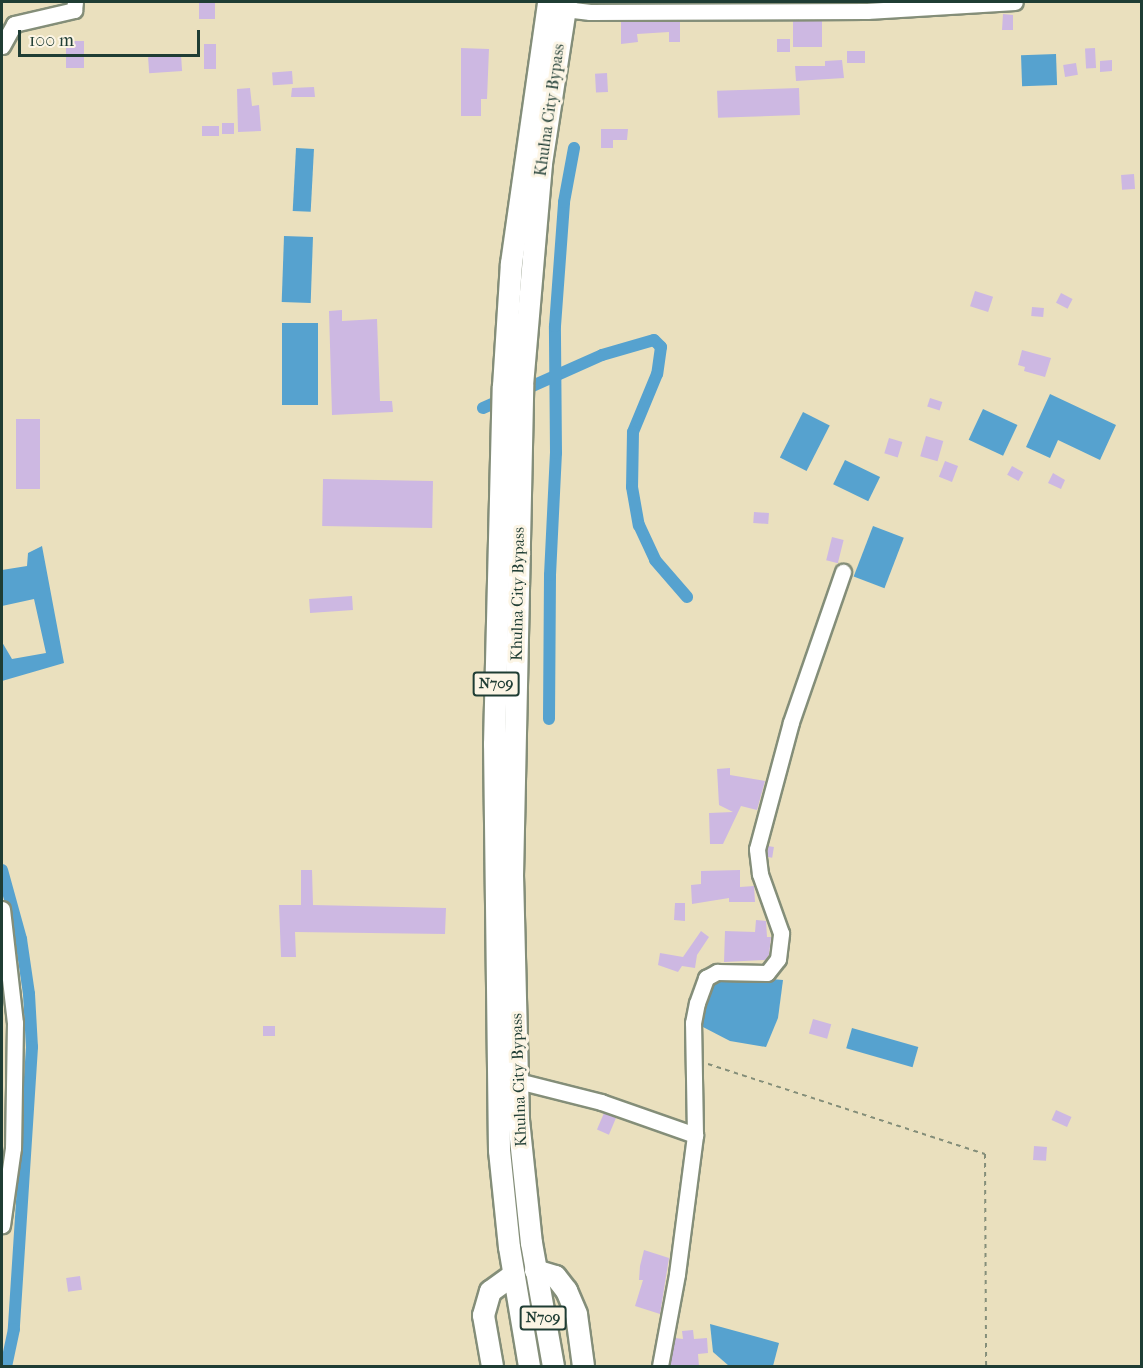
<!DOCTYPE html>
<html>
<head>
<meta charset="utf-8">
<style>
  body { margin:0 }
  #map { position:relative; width:1143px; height:1368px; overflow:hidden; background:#eae0be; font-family:"IM FELL French Canon",serif }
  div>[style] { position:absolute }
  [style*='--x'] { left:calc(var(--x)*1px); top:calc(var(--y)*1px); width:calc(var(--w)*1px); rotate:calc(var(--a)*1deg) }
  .water>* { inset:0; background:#56a2cf; transform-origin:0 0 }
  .canal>* { height:12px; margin:-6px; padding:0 6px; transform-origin:6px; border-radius:6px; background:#56a2cf }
  .building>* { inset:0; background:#cdb8e2; transform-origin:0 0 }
  .path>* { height:2px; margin-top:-1px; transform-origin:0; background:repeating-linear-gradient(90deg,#848e79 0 4.5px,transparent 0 9px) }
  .roads { filter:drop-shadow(2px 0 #848e79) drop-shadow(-2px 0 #848e79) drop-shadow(0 2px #848e79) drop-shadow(0 -2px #848e79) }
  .minor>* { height:15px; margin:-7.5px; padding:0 7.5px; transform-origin:7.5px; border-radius:7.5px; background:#fff }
  .highway>* { height:21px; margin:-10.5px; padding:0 10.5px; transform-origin:10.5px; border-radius:10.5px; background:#fff }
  span { translate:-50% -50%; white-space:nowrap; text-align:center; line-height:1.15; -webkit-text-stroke:6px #fcf5e5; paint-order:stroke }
  .shield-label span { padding:2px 4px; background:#fcf5e5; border:2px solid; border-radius:4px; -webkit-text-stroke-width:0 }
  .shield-label { font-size:15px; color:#1f3d34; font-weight:700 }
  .street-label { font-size:16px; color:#1f3d34 }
  .frame { position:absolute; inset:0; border:3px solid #1f3d34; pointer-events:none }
  .scale { position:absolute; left:18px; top:30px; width:182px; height:27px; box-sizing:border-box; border:3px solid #1f3d34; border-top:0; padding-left:8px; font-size:18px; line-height:21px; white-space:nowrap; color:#1f3d34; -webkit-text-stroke:4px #fcf5e5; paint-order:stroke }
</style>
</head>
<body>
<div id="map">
  <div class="water">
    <div style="left:1056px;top:54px;width:31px;height:35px;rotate:88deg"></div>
    <div style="left:296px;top:148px;width:18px;height:63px;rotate:3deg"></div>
    <div style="left:284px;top:236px;width:29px;height:66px;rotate:2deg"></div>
    <div style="left:282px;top:323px;width:36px;height:82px"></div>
    <div style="clip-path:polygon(1050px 394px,1116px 425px,1100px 460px,1058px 440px,1050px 458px,1026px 447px)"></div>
    <div style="left:983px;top:409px;width:38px;height:34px;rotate:25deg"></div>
    <div style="left:803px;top:412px;width:30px;height:51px;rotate:27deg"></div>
    <div style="left:845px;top:460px;width:39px;height:27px;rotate:26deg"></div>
    <div style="left:873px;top:526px;width:33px;height:54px;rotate:21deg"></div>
    <div style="clip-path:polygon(42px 546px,64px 663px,2px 681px,2px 642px,12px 659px,46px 653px,34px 599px,2px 606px,2px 570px,27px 566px,28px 553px)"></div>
    <div style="clip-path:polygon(719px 975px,783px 980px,778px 1018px,766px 1047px,730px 1041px,701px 1026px,707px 984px)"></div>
    <div style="left:852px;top:1028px;width:69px;height:21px;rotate:16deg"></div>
    <div style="clip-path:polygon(710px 1324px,779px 1343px,773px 1366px,729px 1366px,713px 1352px)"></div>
  </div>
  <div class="canal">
    <div style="--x:483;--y:408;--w:130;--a:-24"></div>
    <div style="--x:602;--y:355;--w:54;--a:-16.1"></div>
    <div style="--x:654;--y:340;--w:10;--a:45"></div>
    <div style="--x:661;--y:347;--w:27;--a:98"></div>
    <div style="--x:657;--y:374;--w:63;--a:112.5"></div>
    <div style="--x:633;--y:432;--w:55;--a:91"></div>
    <div style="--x:632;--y:487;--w:39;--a:80"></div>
    <div style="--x:639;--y:525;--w:38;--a:65"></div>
    <div style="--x:655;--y:560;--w:49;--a:49.1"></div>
    <div style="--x:549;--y:719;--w:144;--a:-89.6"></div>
    <div style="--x:550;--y:575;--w:122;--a:-87.2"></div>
    <div style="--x:556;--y:453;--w:127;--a:-90.5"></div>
    <div style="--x:555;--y:326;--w:124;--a:-85.8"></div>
    <div style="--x:564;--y:202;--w:55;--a:-79.5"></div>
    <div style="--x:2;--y:870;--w:72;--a:74.6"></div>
    <div style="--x:21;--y:939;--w:56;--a:81.7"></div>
    <div style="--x:29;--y:994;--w:53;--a:86.8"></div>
    <div style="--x:32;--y:1047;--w:283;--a:93.7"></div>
    <div style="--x:14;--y:1329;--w:38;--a:102"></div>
  </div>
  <div class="building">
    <div style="left:199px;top:2px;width:16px;height:17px"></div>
    <div style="clip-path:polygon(1003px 14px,1013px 15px,1013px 30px,1002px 30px)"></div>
    <div style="clip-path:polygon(680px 21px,680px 42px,669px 42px,669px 32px,637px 34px,638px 42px,621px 44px,621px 22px)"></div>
    <div style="left:793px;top:21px;width:29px;height:26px"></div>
    <div style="left:777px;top:39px;width:13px;height:13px"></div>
    <div style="left:66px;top:41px;width:18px;height:27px"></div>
    <div style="left:204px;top:44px;width:12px;height:25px"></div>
    <div style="clip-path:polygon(461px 48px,489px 49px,487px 99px,481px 99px,481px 116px,461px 116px)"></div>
    <div style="left:1095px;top:48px;width:20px;height:10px;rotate:87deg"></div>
    <div style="left:865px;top:51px;width:12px;height:18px;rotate:90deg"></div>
    <div style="left:181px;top:55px;width:16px;height:33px;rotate:86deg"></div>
    <div style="clip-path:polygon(842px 60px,844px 78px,796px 81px,795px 66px,825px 66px,825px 61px)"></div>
    <div style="clip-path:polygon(1112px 60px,1112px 71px,1100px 72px,1100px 61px)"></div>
    <div style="left:1076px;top:63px;width:12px;height:13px;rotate:81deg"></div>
    <div style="left:292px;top:71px;width:13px;height:20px;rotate:86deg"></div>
    <div style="left:607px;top:73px;width:19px;height:12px;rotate:87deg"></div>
    <div style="clip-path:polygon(314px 87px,315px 97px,291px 97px,292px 88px)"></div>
    <div style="clip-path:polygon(250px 88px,252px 106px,259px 105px,261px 131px,238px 132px,237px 89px)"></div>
    <div style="left:799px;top:88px;width:27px;height:82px;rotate:88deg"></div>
    <div style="left:222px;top:123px;width:12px;height:11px"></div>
    <div style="left:219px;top:126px;width:10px;height:17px;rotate:90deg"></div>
    <div style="clip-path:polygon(601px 129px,628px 129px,627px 140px,613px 140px,613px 148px,601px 148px)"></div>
    <div style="left:1134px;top:174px;width:15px;height:13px;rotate:86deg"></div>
    <div style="left:975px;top:291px;width:19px;height:16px;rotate:18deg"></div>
    <div style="left:1061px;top:293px;width:13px;height:11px;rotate:27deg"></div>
    <div style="left:1032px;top:307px;width:12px;height:9px;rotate:5deg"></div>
    <div style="clip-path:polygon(342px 310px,342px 321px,377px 319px,380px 401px,392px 401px,393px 412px,332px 415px,329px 311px)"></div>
    <div style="clip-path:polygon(1022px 350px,1051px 358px,1045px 377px,1024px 371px,1025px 367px,1018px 365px)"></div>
    <div style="left:930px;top:398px;width:13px;height:9px;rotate:18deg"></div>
    <div style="left:16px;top:419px;width:24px;height:70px"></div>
    <div style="left:926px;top:436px;width:18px;height:21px;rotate:16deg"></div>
    <div style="left:889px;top:438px;width:14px;height:16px;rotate:17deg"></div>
    <div style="left:945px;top:461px;width:14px;height:17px;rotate:21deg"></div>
    <div style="left:1012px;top:466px;width:13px;height:10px;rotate:29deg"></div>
    <div style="clip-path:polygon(1053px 473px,1065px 480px,1061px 489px,1048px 483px)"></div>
    <div style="left:323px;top:479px;width:110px;height:47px;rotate:1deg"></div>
    <div style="left:754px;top:512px;width:15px;height:11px;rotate:4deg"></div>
    <div style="left:832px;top:537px;width:12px;height:24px;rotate:14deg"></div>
    <div style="left:352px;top:596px;width:14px;height:43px;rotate:86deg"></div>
    <div style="clip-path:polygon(730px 768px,730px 775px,765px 781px,760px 799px,757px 810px,741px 806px,723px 844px,710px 844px,709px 813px,733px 812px,719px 805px,717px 769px)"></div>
    <div style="left:768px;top:846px;width:6px;height:11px;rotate:9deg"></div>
    <div style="clip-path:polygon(301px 870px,312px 870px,313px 905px,446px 908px,445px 934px,295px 932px,296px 957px,281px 957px,279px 905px,301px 905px)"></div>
    <div style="clip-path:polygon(740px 870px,740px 887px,754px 886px,755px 902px,729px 902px,729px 898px,692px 904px,691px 885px,701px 884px,701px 871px)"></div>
    <div style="clip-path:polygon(675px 903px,685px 903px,685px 921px,674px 920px)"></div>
    <div style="clip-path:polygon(756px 920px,766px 921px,767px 937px,771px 937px,769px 955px,765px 960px,724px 962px,725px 931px,755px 932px)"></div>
    <div style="clip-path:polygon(701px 931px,709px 937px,697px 955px,695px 968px,682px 966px,678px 972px,658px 965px,660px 953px,683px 957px)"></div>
    <div style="left:813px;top:1019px;width:19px;height:15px;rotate:16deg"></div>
    <div style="left:263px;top:1026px;width:12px;height:10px"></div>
    <div style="left:1056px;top:1110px;width:17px;height:11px;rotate:24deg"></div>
    <div style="left:604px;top:1113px;width:13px;height:18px;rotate:23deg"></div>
    <div style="left:1034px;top:1146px;width:13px;height:14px;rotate:4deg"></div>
    <div style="clip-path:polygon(644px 1250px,669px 1258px,660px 1314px,635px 1306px,643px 1280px,639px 1280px,640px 1266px)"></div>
    <div style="left:80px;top:1276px;width:14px;height:14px;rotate:82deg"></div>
    <div style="clip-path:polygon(693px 1330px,694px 1339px,707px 1338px,708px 1353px,698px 1354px,699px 1366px,670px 1366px,675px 1338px,683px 1339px,682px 1331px)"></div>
  </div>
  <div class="path">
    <div style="--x:708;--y:1064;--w:291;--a:18"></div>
    <div style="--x:985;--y:1154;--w:212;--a:89.7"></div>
  </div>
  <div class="roads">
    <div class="minor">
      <div style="--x:565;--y:9;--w:25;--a:7"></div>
      <div style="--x:590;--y:12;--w:277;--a:-0.2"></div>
      <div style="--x:867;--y:11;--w:148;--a:-3.5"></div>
      <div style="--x:2;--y:46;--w:25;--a:-61"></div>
      <div style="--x:14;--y:24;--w:62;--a:-13.1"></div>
      <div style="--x:74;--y:10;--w:8;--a:-83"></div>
      <div style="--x:2;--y:909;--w:115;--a:83.5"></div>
      <div style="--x:15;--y:1023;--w:125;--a:90.9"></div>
      <div style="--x:13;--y:1148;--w:78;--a:98.1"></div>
      <div style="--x:518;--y:1081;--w:86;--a:14.2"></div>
      <div style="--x:601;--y:1102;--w:100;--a:19.3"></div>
      <div style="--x:660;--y:1366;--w:94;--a:-79.5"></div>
      <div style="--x:677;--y:1274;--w:140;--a:-82.6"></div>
      <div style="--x:695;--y:1135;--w:112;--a:-91"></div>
      <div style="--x:693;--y:1023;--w:20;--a:-79"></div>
      <div style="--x:697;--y:1003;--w:27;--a:-70"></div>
      <div style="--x:706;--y:978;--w:13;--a:-29"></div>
      <div style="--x:717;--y:972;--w:50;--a:1.1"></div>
      <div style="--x:767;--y:973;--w:18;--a:-52"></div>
      <div style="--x:778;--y:959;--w:26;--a:-83"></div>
      <div style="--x:781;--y:933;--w:63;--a:-109.6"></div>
      <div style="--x:760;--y:874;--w:25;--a:-97"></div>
      <div style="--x:757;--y:849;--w:131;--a:-75"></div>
      <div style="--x:791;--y:722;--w:159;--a:-70.9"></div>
    </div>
    <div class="highway">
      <div style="--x:535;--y:1270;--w:21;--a:17"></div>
      <div style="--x:555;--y:1276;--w:18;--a:52"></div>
      <div style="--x:566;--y:1290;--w:26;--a:67"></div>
      <div style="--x:576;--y:1314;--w:52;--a:82.3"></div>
      <div style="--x:492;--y:1366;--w:52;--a:-100"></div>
      <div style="--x:483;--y:1315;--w:25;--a:-74"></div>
      <div style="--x:490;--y:1291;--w:29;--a:-36"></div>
      <div style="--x:529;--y:1366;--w:121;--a:-99.5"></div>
      <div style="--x:509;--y:1247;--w:98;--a:-95.9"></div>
      <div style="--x:499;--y:1150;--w:406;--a:-90.7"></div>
      <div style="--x:494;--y:744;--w:358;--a:-88.6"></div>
      <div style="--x:503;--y:386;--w:123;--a:-86.3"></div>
      <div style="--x:511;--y:263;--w:264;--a:-81.9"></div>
      <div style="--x:553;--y:1366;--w:125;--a:-100.1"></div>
      <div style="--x:531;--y:1243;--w:124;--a:-96"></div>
      <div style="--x:518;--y:1120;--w:244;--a:-91.4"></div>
      <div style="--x:512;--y:876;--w:491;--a:-88.8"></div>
      <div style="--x:522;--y:385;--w:223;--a:-85.1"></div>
      <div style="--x:541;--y:163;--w:163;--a:-81.2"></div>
    </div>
  </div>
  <div class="shield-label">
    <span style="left:496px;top:684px">N709</span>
    <span style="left:543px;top:1318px">N709</span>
  </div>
  <div class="street-label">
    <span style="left:550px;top:110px;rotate:-82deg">Khulna City Bypass</span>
    <span style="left:518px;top:594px;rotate:-89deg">Khulna City Bypass</span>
    <span style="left:519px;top:1080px;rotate:-92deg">Khulna City Bypass</span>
  </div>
  <div class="frame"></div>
  <div class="scale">100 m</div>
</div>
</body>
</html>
